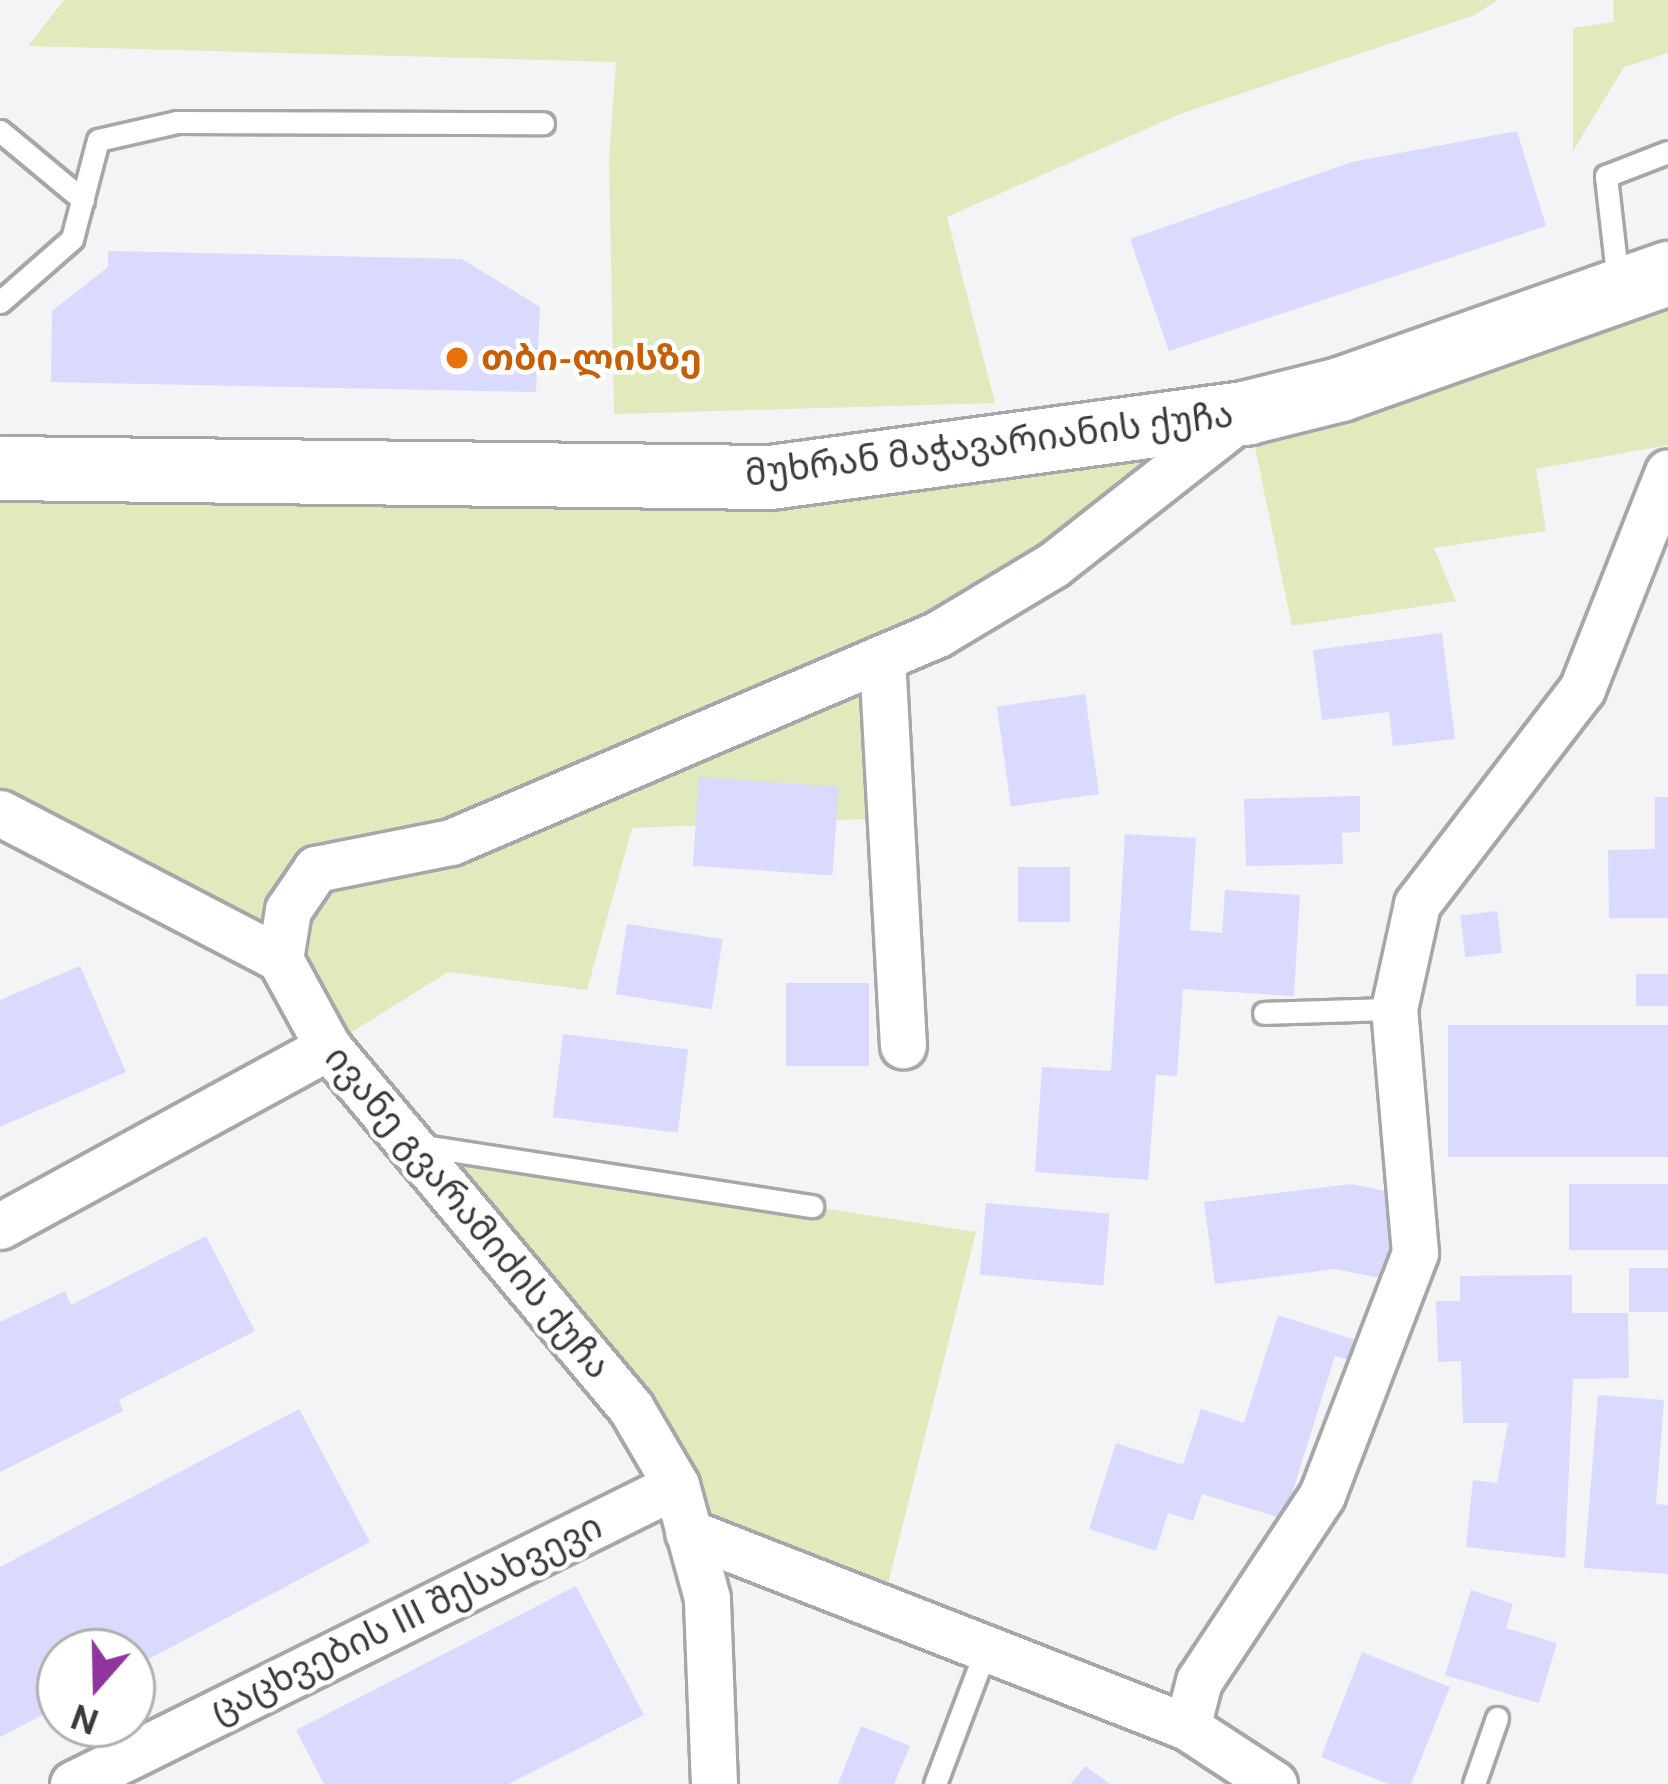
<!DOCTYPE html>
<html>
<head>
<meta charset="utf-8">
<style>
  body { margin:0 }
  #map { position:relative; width:1668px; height:1784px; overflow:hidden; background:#f4f4f6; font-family:"Public Sans","Noto Sans Georgian",sans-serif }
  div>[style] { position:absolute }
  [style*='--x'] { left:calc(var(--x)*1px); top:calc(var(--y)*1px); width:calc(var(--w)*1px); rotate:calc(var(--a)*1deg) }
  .green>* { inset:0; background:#e0eabd }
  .building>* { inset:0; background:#dad9fe; transform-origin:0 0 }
  .roads { filter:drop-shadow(3px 0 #a7a7a9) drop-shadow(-3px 0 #a7a7a9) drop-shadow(0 3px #a7a7a9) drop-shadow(0 -3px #a7a7a9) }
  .lane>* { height:21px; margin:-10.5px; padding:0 10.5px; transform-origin:10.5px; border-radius:10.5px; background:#fff }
  .street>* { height:45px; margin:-22.5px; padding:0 22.5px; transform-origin:22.5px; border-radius:22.5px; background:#fff }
  .secondary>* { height:63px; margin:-31.5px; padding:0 31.5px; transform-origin:31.5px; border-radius:31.5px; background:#fff }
  .dots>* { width:33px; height:33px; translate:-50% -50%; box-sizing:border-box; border:6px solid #fff; border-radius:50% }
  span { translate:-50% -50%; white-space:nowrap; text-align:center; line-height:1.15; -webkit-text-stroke:9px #fff; paint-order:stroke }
  .food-label { font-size:36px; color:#c56008; font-weight:700 }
  .left { translate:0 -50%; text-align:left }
  .street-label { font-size:36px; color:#3b3b3b }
  .north { position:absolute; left:36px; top:1628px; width:120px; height:120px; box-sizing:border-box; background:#fff; border:3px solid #b1b1b1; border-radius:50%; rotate:200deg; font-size:33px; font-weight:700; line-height:48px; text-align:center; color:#3b3b3b }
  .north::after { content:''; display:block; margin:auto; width:42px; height:54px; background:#92349e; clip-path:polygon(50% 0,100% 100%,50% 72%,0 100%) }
</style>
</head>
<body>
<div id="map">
  <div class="green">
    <div style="clip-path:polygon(64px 0,1497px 0,1475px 15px,1180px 114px,947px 217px,995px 403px,614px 414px,609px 159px,616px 62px,28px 46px)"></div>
    <div style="clip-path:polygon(1613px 0,1668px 0,1668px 53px,1624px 67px,1573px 151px,1573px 28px,1614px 22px)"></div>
    <div style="clip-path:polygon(1668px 289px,1668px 445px,1536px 469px,1546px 531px,1434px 548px,1456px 601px,1292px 626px,1248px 414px,882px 658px,891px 818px,632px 828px,587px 990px,448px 972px,328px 1047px,280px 959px,0 813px,0 470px,770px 477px,1248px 412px)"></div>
    <div style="clip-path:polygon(417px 1145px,976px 1232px,882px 1608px,688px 1532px,652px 1400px)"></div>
  </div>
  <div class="building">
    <div style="clip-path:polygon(1517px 131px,1546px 226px,1169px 351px,1130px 239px,1352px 162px)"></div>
    <div style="clip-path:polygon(108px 251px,462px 259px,540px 307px,536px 392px,51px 382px,52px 311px,108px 267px)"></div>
    <div style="clip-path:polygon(1442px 633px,1455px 739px,1393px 746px,1389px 712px,1322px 720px,1313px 650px)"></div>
    <div style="left:1085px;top:694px;width:101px;height:89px;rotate:82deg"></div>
    <div style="left:699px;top:777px;width:140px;height:89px;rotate:4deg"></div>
    <div style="clip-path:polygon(1360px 796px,1360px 832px,1342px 833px,1343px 864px,1246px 866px,1244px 799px)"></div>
    <div style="clip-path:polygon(1655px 797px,1668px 797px,1668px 918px,1609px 918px,1608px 850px,1655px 849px)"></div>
    <div style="clip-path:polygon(1125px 834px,1196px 838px,1190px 930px,1222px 933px,1225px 890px,1300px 895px,1294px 996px,1183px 989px,1177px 1076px,1156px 1075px,1148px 1180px,1035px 1172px,1042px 1067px,1111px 1071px)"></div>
    <div style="left:1018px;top:867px;width:52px;height:55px"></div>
    <div style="left:1497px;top:911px;width:42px;height:37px;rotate:83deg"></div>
    <div style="left:627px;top:924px;width:97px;height:71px;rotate:9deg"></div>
    <div style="clip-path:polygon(80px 966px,126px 1072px,0 1127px,0 1000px)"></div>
    <div style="left:1668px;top:974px;width:32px;height:32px;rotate:90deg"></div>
    <div style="left:786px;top:983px;width:83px;height:83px"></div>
    <div style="left:1668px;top:1025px;width:132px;height:220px;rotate:90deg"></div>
    <div style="left:563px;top:1034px;width:126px;height:84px;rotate:7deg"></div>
    <div style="clip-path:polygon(1351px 1184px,1401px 1194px,1385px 1279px,1335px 1269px,1215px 1284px,1204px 1202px)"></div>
    <div style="left:1668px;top:1184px;width:66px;height:99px;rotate:90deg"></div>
    <div style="left:986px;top:1203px;width:124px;height:72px;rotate:5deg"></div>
    <div style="clip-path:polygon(206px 1236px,255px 1331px,119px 1400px,123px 1411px,0 1472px,0 1322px,65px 1291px,71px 1305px)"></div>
    <div style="left:1668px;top:1268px;width:44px;height:39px;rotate:90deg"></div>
    <div style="clip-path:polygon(1572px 1275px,1572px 1313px,1628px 1313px,1629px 1378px,1573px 1379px,1565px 1558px,1466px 1547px,1473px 1480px,1497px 1483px,1508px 1423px,1463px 1423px,1461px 1361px,1438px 1362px,1436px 1301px,1460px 1301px,1460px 1276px)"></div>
    <div style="clip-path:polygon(1278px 1315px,1358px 1341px,1352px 1361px,1335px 1356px,1284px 1519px,1202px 1494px,1193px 1521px,1168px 1513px,1156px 1551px,1089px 1529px,1116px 1443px,1183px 1465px,1201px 1409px,1244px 1423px)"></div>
    <div style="clip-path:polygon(1598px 1395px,1664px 1400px,1656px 1504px,1668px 1505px,1668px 1574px,1584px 1568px)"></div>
    <div style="clip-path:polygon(299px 1409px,370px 1542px,132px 1668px,132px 1652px,60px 1652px,60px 1706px,0 1737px,0 1567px)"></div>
    <div style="clip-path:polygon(576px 1586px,644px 1715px,509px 1784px,324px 1784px,296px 1730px)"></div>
    <div style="clip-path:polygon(1471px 1590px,1513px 1604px,1506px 1628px,1557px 1643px,1539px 1703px,1445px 1675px)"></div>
    <div style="clip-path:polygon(1362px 1652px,1450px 1687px,1411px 1784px,1388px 1784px,1321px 1757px)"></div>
    <div style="clip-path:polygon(861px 1726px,910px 1746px,894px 1784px,838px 1784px)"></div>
    <div style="clip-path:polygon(1085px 1766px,1110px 1784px,1071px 1784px)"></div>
  </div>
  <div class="roads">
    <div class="lane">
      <div style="--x:0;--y:131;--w:108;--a:39.7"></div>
      <div style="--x:1618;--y:282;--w:107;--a:-96.5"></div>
      <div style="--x:1606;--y:176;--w:66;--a:-21.2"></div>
      <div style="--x:0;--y:302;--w:96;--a:-41.2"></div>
      <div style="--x:72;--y:239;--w:102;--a:-75.3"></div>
      <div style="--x:98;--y:140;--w:81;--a:-12.8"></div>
      <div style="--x:177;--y:122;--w:366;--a:0.2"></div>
      <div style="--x:1264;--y:1013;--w:130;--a:-1.8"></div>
      <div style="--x:417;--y:1145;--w:400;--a:8.8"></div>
      <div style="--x:935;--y:1784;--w:144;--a:-69.3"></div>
      <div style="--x:1474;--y:1784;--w:70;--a:-70.8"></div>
    </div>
    <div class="street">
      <div style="--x:882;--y:658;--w:388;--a:86.9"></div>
      <div style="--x:0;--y:813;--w:316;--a:27.5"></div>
      <div style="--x:0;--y:1226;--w:374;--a:-28.6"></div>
      <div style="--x:688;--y:1532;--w:536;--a:21.34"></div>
      <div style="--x:1187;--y:1727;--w:104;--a:33.2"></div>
      <div style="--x:1187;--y:1727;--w:48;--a:-75.4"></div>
      <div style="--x:1199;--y:1681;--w:223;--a:-56.5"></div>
      <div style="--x:1322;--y:1495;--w:259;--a:-69"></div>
      <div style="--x:1415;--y:1253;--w:245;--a:-94.9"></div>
      <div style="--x:1394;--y:1009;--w:107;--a:-77.6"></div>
      <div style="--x:1417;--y:904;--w:271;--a:-52.5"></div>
      <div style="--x:1582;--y:689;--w:233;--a:-68.4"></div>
      <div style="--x:73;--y:1784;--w:673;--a:-26.37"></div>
      <div style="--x:714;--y:1784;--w:186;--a:-92.2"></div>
      <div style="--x:707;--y:1598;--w:117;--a:-105.3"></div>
      <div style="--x:676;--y:1485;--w:89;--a:-120.3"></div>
      <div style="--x:631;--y:1408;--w:471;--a:-130"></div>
      <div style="--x:328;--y:1047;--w:100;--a:-118.6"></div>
      <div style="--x:280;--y:959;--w:50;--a:-80.7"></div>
      <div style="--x:288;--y:910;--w:50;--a:-55.7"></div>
      <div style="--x:316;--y:869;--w:138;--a:-11.3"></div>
      <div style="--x:451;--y:842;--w:530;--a:-23.13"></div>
      <div style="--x:938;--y:634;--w:134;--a:-31"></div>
      <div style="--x:1053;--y:565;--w:244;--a:-38.2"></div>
    </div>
    <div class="secondary">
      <div style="--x:0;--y:468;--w:770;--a:0.67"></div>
      <div style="--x:770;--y:477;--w:482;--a:-7.7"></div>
      <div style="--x:1248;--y:412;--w:95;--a:-14"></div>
      <div style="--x:1340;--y:389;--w:348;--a:-19.5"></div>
    </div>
  </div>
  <div class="dots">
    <div style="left:457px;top:358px;background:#e8710a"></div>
  </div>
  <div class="food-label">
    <span class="left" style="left:481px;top:358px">თბი-ლისზე</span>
  </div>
  <div class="street-label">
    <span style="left:989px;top:444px;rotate:-7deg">მუხრან მაჭავარიანის ქუჩა</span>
    <span style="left:468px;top:1212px;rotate:50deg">ივანე გვარამიძის ქუჩა</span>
    <span style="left:406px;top:1618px;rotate:-26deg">ცაცხვების III შესახვევი</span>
  </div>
  <div class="north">N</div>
</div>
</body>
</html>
